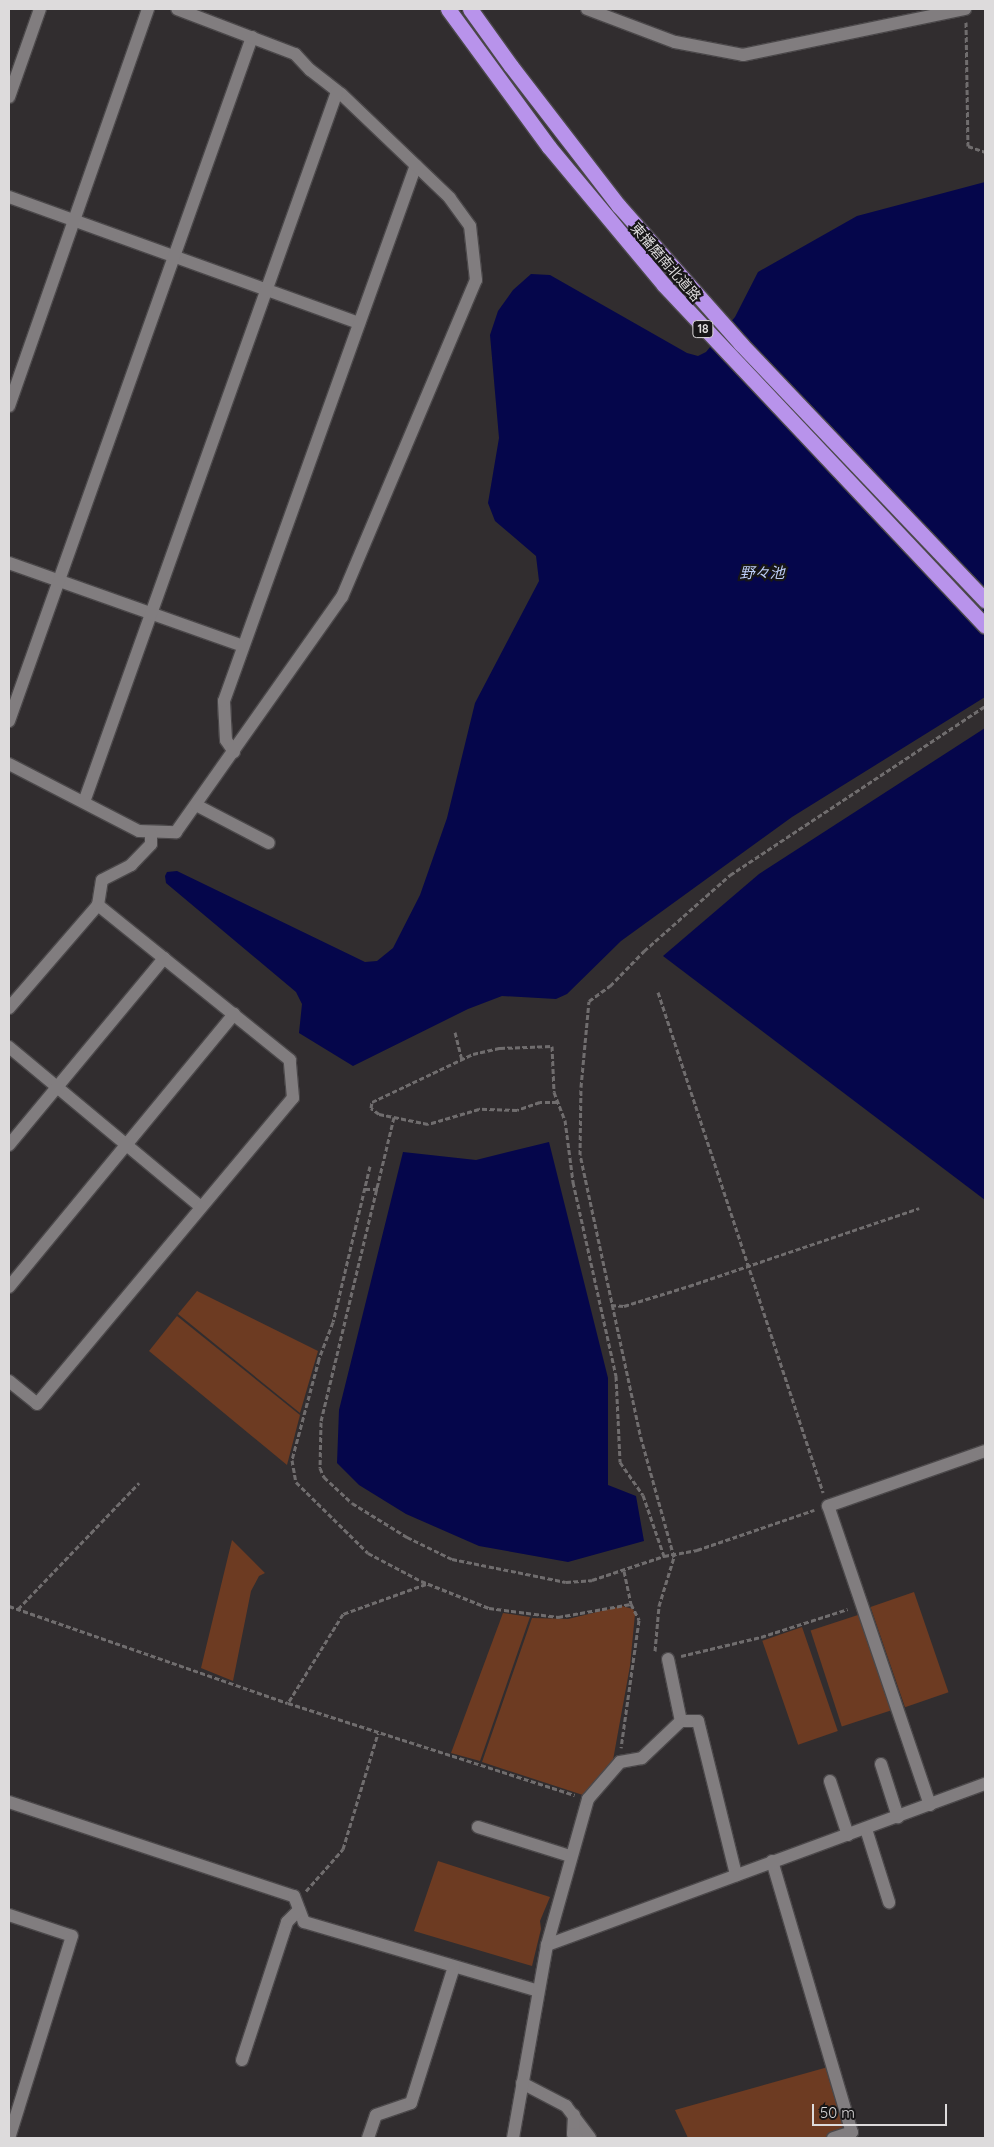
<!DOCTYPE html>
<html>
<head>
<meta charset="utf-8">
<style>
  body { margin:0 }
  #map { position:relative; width:994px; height:2147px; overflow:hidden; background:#312d2f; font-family:Quicksand,"Noto Sans JP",sans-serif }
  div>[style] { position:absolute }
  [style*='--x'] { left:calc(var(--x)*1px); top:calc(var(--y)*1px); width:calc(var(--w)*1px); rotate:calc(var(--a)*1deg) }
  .green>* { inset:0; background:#6d3b22; transform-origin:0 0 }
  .water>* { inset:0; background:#05064b }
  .path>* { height:3px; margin-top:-1.5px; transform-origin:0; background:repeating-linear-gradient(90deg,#706d6e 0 5px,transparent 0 7.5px) }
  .roads { filter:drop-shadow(1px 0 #4b484a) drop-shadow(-1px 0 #4b484a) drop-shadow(0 1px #4b484a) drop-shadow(0 -1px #4b484a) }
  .minor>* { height:12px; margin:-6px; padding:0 6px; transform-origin:6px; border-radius:6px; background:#817d7f }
  .highway>* { height:15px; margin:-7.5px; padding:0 7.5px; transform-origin:7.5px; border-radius:7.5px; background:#b893eb }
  span { translate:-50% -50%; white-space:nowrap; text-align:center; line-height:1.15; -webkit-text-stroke:4.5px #171617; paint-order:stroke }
  .shield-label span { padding:1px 4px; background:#171617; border:1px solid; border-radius:4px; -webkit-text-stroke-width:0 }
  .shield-label { font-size:12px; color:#dddbdc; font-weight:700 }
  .street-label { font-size:14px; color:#dddbdc }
  .water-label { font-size:15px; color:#becef7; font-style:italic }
  .frame { position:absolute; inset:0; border:10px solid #dddbdc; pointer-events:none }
  .scale { position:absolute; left:812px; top:2104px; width:135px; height:22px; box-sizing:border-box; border:2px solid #dddbdc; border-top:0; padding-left:6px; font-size:15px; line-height:18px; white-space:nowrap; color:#dddbdc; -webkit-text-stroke:4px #171617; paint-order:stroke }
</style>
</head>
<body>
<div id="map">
  <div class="green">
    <div style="clip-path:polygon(197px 1291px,318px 1351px,300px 1413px,178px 1314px)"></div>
    <div style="clip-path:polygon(177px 1316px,300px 1415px,287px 1465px,149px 1351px)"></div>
    <div style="clip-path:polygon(232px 1540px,265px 1573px,259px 1576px,251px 1591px,233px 1681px,201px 1668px)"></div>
    <div style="left:914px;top:1592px;width:106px;height:46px;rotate:71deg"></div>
    <div style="clip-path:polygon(622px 1606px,633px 1609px,635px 1614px,630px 1666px,613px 1760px,586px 1796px,482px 1762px,532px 1618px,568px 1619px)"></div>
    <div style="clip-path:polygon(503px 1613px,530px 1617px,480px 1761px,451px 1753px)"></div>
    <div style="left:861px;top:1614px;width:101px;height:53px;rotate:72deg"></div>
    <div style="left:802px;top:1627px;width:110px;height:42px;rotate:71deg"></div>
    <div style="clip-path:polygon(438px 1861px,550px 1897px,540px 1921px,541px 1929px,532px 1966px,414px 1931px)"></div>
    <div style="clip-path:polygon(828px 2067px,844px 2124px,840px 2133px,825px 2138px,688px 2138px,675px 2110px)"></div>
  </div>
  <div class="water">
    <div style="clip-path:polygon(985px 182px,985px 697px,792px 817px,621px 941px,567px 994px,556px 999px,502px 996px,468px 1009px,353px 1066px,299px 1033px,302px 1004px,296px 992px,166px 883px,165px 876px,167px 872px,177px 871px,365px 962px,377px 961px,393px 948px,420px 895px,447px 818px,475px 703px,539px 581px,536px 556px,495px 521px,488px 503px,499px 438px,490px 335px,498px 311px,513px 290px,531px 274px,550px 275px,687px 353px,698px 356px,706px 352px,735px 317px,758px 272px,857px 216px)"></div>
    <div style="clip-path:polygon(985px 728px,985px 1200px,663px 956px,759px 874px)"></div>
    <div style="clip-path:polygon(549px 1142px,608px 1378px,608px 1485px,636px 1496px,644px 1541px,568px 1562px,479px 1546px,406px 1514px,359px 1485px,337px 1463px,339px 1410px,403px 1152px,476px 1160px)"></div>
  </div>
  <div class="path">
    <div style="--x:966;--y:22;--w:124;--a:89.1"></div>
    <div style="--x:968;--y:146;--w:18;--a:19"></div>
    <div style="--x:658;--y:992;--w:527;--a:71.74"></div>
    <div style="--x:455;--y:1032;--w:29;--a:76"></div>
    <div style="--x:557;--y:1102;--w:17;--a:180"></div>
    <div style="--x:540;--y:1102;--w:24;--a:161"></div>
    <div style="--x:517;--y:1110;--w:38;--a:-178"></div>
    <div style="--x:479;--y:1109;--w:53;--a:163.6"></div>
    <div style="--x:428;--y:1124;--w:50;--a:-168.5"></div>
    <div style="--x:379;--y:1114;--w:10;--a:-143"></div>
    <div style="--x:371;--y:1108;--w:6;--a:-81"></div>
    <div style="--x:372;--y:1102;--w:112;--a:-25.4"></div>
    <div style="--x:473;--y:1054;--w:28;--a:-13"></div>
    <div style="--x:500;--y:1048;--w:52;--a:-2.2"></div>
    <div style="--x:552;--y:1046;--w:46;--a:87.5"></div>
    <div style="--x:554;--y:1092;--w:30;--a:69"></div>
    <div style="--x:565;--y:1120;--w:63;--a:82.6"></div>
    <div style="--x:573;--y:1182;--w:199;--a:77.5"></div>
    <div style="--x:616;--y:1376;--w:86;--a:87.3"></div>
    <div style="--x:620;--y:1462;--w:40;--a:55.1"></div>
    <div style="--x:643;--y:1495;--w:65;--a:71"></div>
    <div style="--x:394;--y:1117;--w:314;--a:103.5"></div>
    <div style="--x:321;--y:1422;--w:46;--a:91.2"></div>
    <div style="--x:320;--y:1468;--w:10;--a:66"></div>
    <div style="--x:324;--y:1477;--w:38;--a:43"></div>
    <div style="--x:352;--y:1503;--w:65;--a:31.7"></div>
    <div style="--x:407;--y:1537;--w:50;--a:26.1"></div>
    <div style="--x:452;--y:1559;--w:116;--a:11.4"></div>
    <div style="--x:566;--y:1582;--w:26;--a:-4"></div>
    <div style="--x:592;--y:1580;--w:76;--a:-18.4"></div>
    <div style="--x:664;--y:1556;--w:34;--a:-10"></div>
    <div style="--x:697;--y:1550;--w:124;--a:-18.9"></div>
    <div style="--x:370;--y:1166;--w:160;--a:103.3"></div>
    <div style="--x:333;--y:1322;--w:40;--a:111"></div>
    <div style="--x:319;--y:1359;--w:105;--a:105"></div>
    <div style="--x:292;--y:1460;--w:22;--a:80"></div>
    <div style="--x:296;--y:1482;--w:101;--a:44.6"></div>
    <div style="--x:368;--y:1553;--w:60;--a:27.8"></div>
    <div style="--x:421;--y:1581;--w:73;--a:21.7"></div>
    <div style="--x:489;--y:1608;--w:70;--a:7.4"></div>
    <div style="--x:558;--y:1617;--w:74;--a:-10.1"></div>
    <div style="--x:631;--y:1604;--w:18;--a:63"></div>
    <div style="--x:639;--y:1620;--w:129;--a:98"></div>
    <div style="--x:365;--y:1189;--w:13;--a:0"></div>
    <div style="--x:611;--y:1305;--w:13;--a:4"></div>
    <div style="--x:624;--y:1306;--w:68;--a:-17.1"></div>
    <div style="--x:689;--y:1286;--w:243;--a:-18.7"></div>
    <div style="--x:624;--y:1571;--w:34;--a:78"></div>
    <div style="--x:426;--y:1584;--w:88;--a:160.1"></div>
    <div style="--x:343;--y:1614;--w:105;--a:121.7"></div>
    <div style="--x:288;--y:1703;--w:301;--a:17.8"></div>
    <div style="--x:9;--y:1606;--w:295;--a:19.2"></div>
    <div style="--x:18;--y:1609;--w:175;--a:-46.2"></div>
    <div style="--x:655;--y:1651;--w:45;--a:-84.9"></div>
    <div style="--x:659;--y:1606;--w:51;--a:-73"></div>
    <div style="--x:674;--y:1557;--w:128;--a:-105.5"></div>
    <div style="--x:640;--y:1434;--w:285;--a:-102.1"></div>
    <div style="--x:580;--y:1155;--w:68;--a:-89.2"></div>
    <div style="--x:581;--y:1087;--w:86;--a:-84.7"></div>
    <div style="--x:589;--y:1001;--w:26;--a:-36"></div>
    <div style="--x:610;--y:986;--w:49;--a:-45.8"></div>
    <div style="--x:644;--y:951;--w:115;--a:-41.5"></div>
    <div style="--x:730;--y:875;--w:306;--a:-33.5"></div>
    <div style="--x:681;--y:1656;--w:82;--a:-13.4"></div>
    <div style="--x:761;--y:1637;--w:91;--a:-17.8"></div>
    <div style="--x:306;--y:1891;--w:56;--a:-48.6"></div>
    <div style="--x:343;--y:1849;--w:121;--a:-73.2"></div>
  </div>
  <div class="roads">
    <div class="minor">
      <div style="--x:587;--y:9;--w:94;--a:20.6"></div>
      <div style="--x:675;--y:42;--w:69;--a:10.8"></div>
      <div style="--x:743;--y:55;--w:227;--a:-11.7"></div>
      <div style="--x:9;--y:97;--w:93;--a:-70.6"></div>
      <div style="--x:9;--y:197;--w:372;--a:19.8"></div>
      <div style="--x:9;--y:406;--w:421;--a:-70.7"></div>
      <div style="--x:9;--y:563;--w:248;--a:19.5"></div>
      <div style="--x:9;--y:721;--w:726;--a:-70.44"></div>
      <div style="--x:234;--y:752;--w:14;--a:-124"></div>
      <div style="--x:226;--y:740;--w:39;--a:-93"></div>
      <div style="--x:224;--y:701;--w:569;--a:-70.29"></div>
      <div style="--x:9;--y:764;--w:146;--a:27.3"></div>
      <div style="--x:139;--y:831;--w:37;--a:2"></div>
      <div style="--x:176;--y:832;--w:288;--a:-54.8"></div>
      <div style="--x:342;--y:597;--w:344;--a:-67.1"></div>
      <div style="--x:476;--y:280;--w:54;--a:-96.3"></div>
      <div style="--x:470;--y:226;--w:34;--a:-126"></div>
      <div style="--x:450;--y:198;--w:151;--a:-136.3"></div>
      <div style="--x:341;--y:94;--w:39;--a:-142"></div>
      <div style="--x:310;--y:70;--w:22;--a:-133"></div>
      <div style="--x:295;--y:54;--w:126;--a:-159.1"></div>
      <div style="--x:84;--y:802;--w:754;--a:-70.39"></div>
      <div style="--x:196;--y:805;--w:82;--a:27.5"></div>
      <div style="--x:9;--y:1008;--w:136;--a:-49.2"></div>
      <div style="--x:98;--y:905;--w:25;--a:-81"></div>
      <div style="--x:102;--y:880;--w:33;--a:-27"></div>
      <div style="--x:131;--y:865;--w:29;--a:-46"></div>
      <div style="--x:151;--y:844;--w:10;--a:-90"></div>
      <div style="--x:9;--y:1047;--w:250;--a:39.8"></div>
      <div style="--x:9;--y:1145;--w:243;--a:-50.3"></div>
      <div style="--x:9;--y:1287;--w:354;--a:-50.5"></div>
      <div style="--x:9;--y:1381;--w:36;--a:39"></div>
      <div style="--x:37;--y:1404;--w:399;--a:-50.1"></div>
      <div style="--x:293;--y:1098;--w:38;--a:-95"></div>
      <div style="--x:290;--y:1060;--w:247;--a:-141.1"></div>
      <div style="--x:668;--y:1659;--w:63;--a:78.2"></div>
      <div style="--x:681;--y:1721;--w:17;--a:0"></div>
      <div style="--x:698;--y:1721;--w:159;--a:76.1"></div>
      <div style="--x:881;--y:1764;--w:56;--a:72.2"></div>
      <div style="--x:830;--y:1781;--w:57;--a:71.6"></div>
      <div style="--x:9;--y:1802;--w:300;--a:18.3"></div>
      <div style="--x:294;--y:1896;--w:28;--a:69"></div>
      <div style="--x:304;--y:1922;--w:244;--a:16.4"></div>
      <div style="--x:930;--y:1805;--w:316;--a:-108.8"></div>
      <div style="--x:828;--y:1506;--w:166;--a:-19.3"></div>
      <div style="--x:478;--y:1827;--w:96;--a:17.5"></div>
      <div style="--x:866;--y:1829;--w:77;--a:72.5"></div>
      <div style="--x:772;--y:1861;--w:283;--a:73.6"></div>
      <div style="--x:852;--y:2132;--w:20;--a:162"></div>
      <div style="--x:9;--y:1915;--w:66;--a:18.4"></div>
      <div style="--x:72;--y:1936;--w:212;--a:107.3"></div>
      <div style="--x:547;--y:1945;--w:152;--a:-74.3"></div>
      <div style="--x:588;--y:1799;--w:49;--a:-49.1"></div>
      <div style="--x:620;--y:1762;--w:22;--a:-10"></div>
      <div style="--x:642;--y:1758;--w:54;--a:-43.5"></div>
      <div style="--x:242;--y:2060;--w:145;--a:-71.9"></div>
      <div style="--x:287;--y:1922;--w:17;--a:-45"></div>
      <div style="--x:522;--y:2083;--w:50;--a:27.6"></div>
      <div style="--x:566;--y:2106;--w:40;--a:53"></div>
      <div style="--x:574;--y:2115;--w:19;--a:93"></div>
      <div style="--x:573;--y:2134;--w:6;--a:45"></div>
      <div style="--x:368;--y:2138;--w:24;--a:-71"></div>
      <div style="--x:376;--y:2115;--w:37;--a:-19"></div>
      <div style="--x:411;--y:2103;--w:143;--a:-72.5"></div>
      <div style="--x:513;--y:2138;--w:196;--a:-80"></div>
      <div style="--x:547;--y:1945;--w:467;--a:-20.2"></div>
    </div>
    <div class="highway">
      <div style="--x:448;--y:9;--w:171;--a:53.8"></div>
      <div style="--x:549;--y:147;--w:180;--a:50.2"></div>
      <div style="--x:664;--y:285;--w:468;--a:46.7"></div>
      <div style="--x:470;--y:9;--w:70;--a:54.3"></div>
      <div style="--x:511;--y:66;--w:177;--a:52.4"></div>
      <div style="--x:619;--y:206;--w:184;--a:48.5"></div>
      <div style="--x:741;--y:344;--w:354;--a:46.4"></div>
    </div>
  </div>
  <div class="shield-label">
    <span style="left:703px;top:329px">18</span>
  </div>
  <div class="street-label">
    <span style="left:666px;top:262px;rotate:49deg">東播磨南北道路</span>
  </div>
  <div class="water-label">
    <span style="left:762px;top:573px">野々池</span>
  </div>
  <div class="frame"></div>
  <div class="scale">50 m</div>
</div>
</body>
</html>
